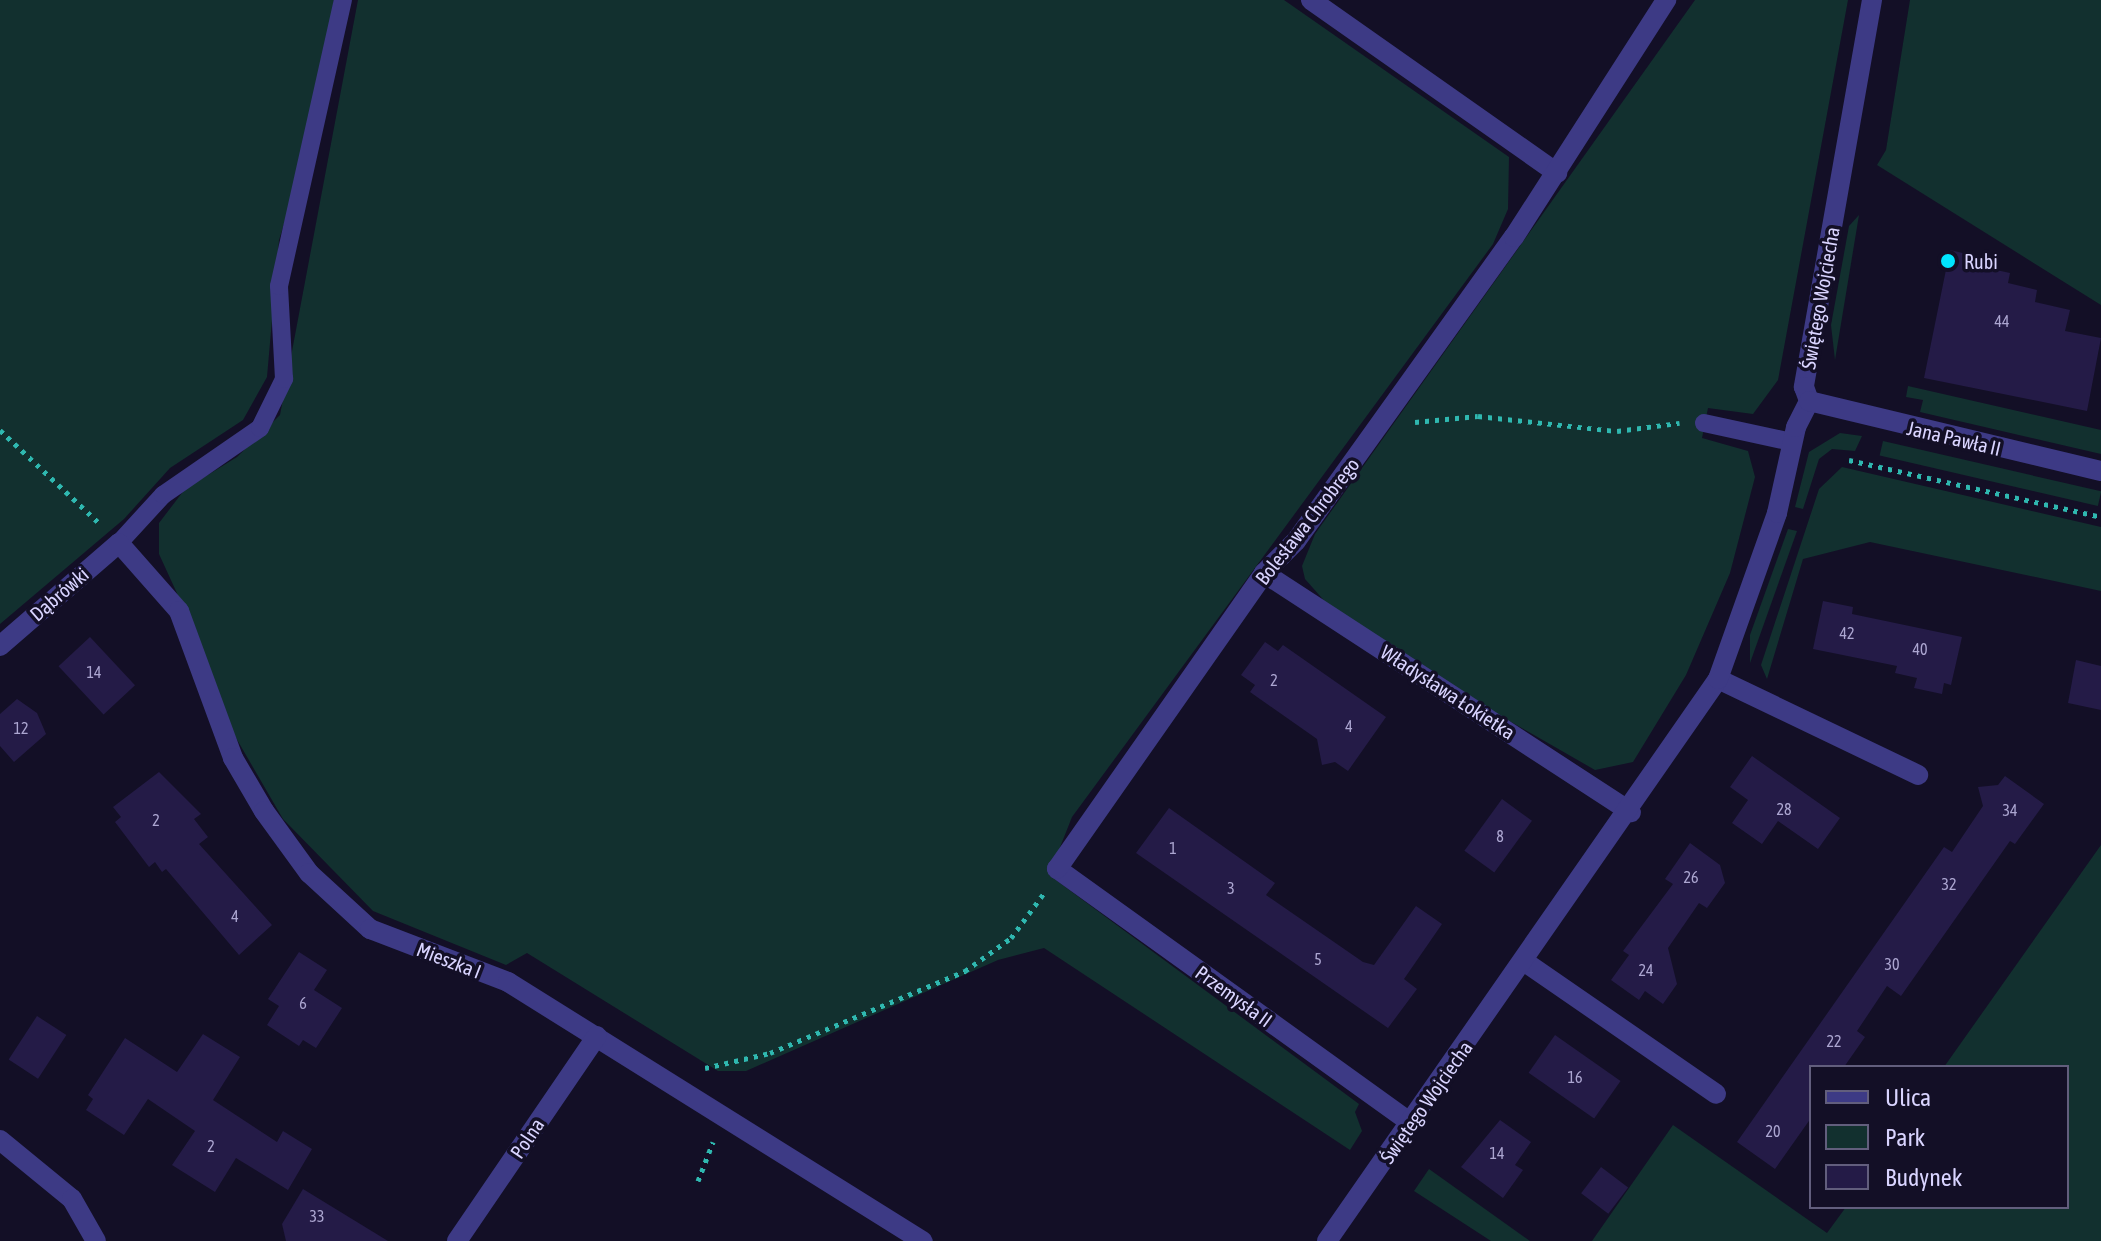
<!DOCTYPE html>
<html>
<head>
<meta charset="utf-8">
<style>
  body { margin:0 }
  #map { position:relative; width:2101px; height:1241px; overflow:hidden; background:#130f26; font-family:"Asap Condensed",sans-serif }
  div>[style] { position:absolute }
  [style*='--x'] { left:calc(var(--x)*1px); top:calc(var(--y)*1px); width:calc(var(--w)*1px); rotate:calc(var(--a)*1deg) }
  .green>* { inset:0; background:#12302f; transform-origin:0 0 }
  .building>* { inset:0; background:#241b47; transform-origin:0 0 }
  .path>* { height:5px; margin-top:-2.5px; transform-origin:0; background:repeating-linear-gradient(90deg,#2fb8b0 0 4px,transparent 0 10px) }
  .service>* { height:18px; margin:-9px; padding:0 9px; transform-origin:9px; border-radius:9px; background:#3d3a85 }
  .minor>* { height:20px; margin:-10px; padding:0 10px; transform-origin:10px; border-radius:10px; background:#3d3a85 }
  .tertiary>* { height:20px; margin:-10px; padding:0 10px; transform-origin:10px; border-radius:10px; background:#3d3a85 }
  .dots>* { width:22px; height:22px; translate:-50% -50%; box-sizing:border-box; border:4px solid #130f26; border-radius:50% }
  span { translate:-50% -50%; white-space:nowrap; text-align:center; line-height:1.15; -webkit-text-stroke:7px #130f26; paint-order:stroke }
  .number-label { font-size:16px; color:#aca6d1 }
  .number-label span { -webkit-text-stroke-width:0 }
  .poi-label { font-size:20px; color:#d9d4ff }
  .left { translate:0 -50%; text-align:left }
  .street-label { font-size:20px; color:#d9d4ff }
  .legend { position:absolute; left:1809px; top:1065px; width:260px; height:144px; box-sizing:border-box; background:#130f26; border:2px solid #625e7d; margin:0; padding:10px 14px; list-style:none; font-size:24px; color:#d9d4ff }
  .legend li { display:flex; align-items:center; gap:16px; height:40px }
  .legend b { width:40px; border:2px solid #625e7d }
</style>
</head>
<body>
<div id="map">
  <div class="green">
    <div style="clip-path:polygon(0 0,334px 0,309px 143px,279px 240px,267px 377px,243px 420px,170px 468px,124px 519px,0 624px)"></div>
    <div style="clip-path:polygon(358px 0,1284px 0,1509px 157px,1508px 209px,1493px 244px,1072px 817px,1049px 875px,1359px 1104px,1355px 1112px,1362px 1131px,1350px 1150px,1044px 948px,998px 960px,746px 1071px,718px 1071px,527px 953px,506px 965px,373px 911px,283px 819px,221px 712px,203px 650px,159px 554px,159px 523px,185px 489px,237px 457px,280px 415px)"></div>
    <div style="clip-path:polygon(1695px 0,1848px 0,1778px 380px,1753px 414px,1708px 408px,1702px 438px,1748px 451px,1755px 477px,1730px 573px,1686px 675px,1633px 762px,1595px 770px,1440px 681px,1328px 605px,1305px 579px,1302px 566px,1315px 534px)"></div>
    <div style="clip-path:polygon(1910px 0,2101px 0,2101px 305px,1877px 165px,1886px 150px)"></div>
    <div style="clip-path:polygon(1859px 215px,1835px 360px,1831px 325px,1849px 226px)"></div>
    <div style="clip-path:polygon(1908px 386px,2101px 430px,2101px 454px,1920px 412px,1923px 400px,1906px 397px)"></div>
    <div style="clip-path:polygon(1840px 433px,1862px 436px,1855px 451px,1832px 449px,1819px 459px,1803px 509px,1795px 507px,1809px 452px)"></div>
    <div style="left:1883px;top:441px;width:224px;height:15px;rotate:13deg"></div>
    <div style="clip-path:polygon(1842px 467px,2101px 527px,2101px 591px,1870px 542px,1803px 559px,1767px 679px,1761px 665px,1819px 489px)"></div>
    <div style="clip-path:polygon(1788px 529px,1797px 531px,1750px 663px,1750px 635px)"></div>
    <div style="clip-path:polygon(2101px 845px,2101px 1241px,1592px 1241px,1673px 1125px,1827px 1233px,1846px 1207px,2067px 1207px,2067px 1067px,1944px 1067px)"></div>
    <div style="clip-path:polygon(1429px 1169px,1530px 1241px,1491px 1241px,1414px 1191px)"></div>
  </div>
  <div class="building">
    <div style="clip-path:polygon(1950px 250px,1988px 259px,1987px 268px,2010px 273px,2008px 283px,2037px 290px,2035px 302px,2070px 310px,2065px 331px,2101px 338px,2087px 411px,1924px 378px)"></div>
    <div style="clip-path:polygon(1823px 601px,1853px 607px,1852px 614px,1962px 637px,1951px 685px,1944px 683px,1942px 694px,1914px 688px,1917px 678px,1895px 673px,1897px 666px,1813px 649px)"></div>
    <div style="left:90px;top:637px;width:66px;height:43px;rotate:47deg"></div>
    <div style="clip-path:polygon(1265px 642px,1278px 651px,1283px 645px,1386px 717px,1348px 771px,1335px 762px,1322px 765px,1317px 739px,1250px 692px,1255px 685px,1241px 675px)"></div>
    <div style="clip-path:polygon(2076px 660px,2101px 666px,2101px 710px,2068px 703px)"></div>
    <div style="clip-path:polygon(17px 699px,37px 713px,46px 734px,14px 762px,0 746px,0 714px)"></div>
    <div style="clip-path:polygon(1752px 756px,1840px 818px,1818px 849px,1778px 821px,1762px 844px,1732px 823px,1748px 800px,1730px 787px)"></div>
    <div style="clip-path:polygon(159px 772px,201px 814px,194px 819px,208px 837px,199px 844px,272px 925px,239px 955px,166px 869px,162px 872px,155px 862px,149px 867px,115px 822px,121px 817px,113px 807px)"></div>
    <div style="clip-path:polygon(2005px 776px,2044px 804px,2015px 844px,2010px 841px,1901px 996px,1887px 986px,1857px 1031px,1865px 1037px,1844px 1067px,1811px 1067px,1811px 1118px,1775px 1169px,1737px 1142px,1944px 847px,1952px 852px,1983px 806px,1978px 787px,1998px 785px)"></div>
    <div style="left:1502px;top:799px;width:37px;height:64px;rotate:36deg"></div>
    <div style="clip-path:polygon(1169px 808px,1275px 883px,1266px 895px,1363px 962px,1374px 965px,1416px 906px,1442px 924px,1404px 979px,1417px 989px,1388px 1028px,1136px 853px)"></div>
    <div style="clip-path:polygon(1690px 843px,1720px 865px,1725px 883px,1707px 908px,1699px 903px,1668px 948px,1677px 984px,1663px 1004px,1645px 991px,1639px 1000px,1611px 980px,1629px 955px,1623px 951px,1673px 884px,1665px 879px)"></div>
    <div style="clip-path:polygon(299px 952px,327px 970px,314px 990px,342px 1008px,316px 1048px,303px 1040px,299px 1046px,267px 1025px,279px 1006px,268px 999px)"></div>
    <div style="left:37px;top:1016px;width:35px;height:52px;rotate:33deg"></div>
    <div style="clip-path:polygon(203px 1034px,240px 1057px,213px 1100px,277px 1142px,283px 1131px,312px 1149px,288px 1190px,236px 1158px,215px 1192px,172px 1165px,195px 1131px,148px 1099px,124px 1135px,86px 1110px,93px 1099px,88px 1095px,125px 1038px,177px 1072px)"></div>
    <div style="left:1555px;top:1035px;width:80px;height:46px;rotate:35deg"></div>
    <div style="clip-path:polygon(1500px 1120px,1531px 1142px,1515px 1165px,1523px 1170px,1503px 1198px,1461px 1167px)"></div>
    <div style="left:1601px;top:1167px;width:34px;height:33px;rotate:37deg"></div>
    <div style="clip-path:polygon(303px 1189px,388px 1241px,286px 1241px,282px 1224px)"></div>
  </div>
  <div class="path">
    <div style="--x:1415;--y:422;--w:63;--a:-5.4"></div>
    <div style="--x:1478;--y:416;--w:140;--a:6.2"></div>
    <div style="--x:1617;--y:431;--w:63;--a:-7.4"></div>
    <div style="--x:0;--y:430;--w:139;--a:43.2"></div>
    <div style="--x:1849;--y:460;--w:258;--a:12.7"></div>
    <div style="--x:705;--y:1068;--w:67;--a:-13"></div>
    <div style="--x:770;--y:1053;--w:212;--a:-22.8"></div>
    <div style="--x:965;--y:971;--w:57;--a:-35.7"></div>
    <div style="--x:1011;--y:938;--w:56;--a:-53.7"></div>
    <div style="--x:698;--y:1181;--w:42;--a:-69"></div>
  </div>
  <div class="service">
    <div style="--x:1704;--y:423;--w:90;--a:12.2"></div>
    <div style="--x:119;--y:543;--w:65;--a:-47.5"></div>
    <div style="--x:163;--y:495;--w:118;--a:-34.6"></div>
    <div style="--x:260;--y:428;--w:55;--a:-63.9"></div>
    <div style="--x:284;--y:379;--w:93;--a:-93.1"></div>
    <div style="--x:279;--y:286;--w:293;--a:-77.4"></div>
  </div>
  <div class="minor">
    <div style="--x:1311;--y:0;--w:301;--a:35.1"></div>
    <div style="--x:1264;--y:573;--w:438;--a:33.1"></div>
    <div style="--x:0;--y:646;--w:157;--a:-40.9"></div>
    <div style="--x:119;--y:543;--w:91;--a:48.6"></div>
    <div style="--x:179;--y:611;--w:157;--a:69.8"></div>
    <div style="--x:233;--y:758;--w:61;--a:59.7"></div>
    <div style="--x:264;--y:811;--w:77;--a:54"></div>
    <div style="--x:309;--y:873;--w:83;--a:42.6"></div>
    <div style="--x:370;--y:929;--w:148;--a:21"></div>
    <div style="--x:508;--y:982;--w:489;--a:32"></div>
    <div style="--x:1718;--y:679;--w:222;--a:25.6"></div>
    <div style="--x:1525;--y:962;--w:232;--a:34.6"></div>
    <div style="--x:1411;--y:1123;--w:436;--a:-144.3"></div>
    <div style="--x:1057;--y:869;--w:361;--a:-55"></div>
    <div style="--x:1264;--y:573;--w:45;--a:-45"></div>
    <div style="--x:1296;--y:541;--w:374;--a:-54.4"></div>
    <div style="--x:1514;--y:237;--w:282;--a:-57.3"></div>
    <div style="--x:0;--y:1140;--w:93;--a:39.3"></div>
    <div style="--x:72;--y:1199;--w:48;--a:60.3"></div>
    <div style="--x:457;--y:1241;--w:248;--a:-55.7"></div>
    <div style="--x:1327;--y:1241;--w:685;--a:-55.17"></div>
    <div style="--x:1718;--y:679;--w:176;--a:-70.4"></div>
    <div style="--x:1777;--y:513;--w:88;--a:-77.5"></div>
    <div style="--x:1796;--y:427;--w:29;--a:-63"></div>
  </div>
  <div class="tertiary">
    <div style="--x:1872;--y:0;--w:393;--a:100"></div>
    <div style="--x:1804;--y:387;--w:15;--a:70"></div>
    <div style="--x:1809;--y:401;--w:300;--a:13.5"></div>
  </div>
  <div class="dots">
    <div style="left:1948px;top:261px;background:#00e5ff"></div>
  </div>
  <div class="number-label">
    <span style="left:2002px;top:321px">44</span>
    <span style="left:1847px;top:633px">42</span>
    <span style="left:1920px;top:649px">40</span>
    <span style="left:94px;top:672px">14</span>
    <span style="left:1274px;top:680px">2</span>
    <span style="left:1349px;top:726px">4</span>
    <span style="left:21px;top:728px">12</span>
    <span style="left:1784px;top:809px">28</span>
    <span style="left:2010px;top:810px">34</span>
    <span style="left:156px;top:820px">2</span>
    <span style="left:1500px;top:836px">8</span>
    <span style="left:1173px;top:848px">1</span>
    <span style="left:1691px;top:877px">26</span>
    <span style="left:1949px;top:884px">32</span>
    <span style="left:1231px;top:888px">3</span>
    <span style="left:235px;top:916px">4</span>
    <span style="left:1318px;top:959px">5</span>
    <span style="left:1892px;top:964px">30</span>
    <span style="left:1646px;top:970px">24</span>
    <span style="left:303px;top:1003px">6</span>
    <span style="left:1834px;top:1041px">22</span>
    <span style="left:1575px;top:1077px">16</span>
    <span style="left:1773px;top:1131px">20</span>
    <span style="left:211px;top:1146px">2</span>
    <span style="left:1497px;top:1153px">14</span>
    <span style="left:317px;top:1216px">33</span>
  </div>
  <div class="poi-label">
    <span class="left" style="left:1964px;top:261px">Rubi</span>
  </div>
  <div class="street-label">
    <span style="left:1820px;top:298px;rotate:-80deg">Świętego Wojciecha</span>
    <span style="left:1954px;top:438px;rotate:13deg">Jana Pawła II</span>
    <span style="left:1307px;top:521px;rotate:-52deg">Bolesława Chrobrego</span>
    <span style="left:59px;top:594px;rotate:-41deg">Dąbrówki</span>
    <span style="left:1448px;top:692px;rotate:33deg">Władysława Łokietka</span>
    <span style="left:449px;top:960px;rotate:21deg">Mieszka I</span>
    <span style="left:1234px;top:996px;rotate:36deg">Przemysła II</span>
    <span style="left:1426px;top:1102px;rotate:-55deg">Świętego Wojciecha</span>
    <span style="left:527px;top:1138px;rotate:-56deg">Polna</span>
  </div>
  <ul class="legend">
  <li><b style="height:10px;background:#3d3a85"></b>Ulica</li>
  <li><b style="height:22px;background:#12302f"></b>Park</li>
  <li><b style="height:22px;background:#241b47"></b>Budynek</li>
  </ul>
</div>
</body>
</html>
